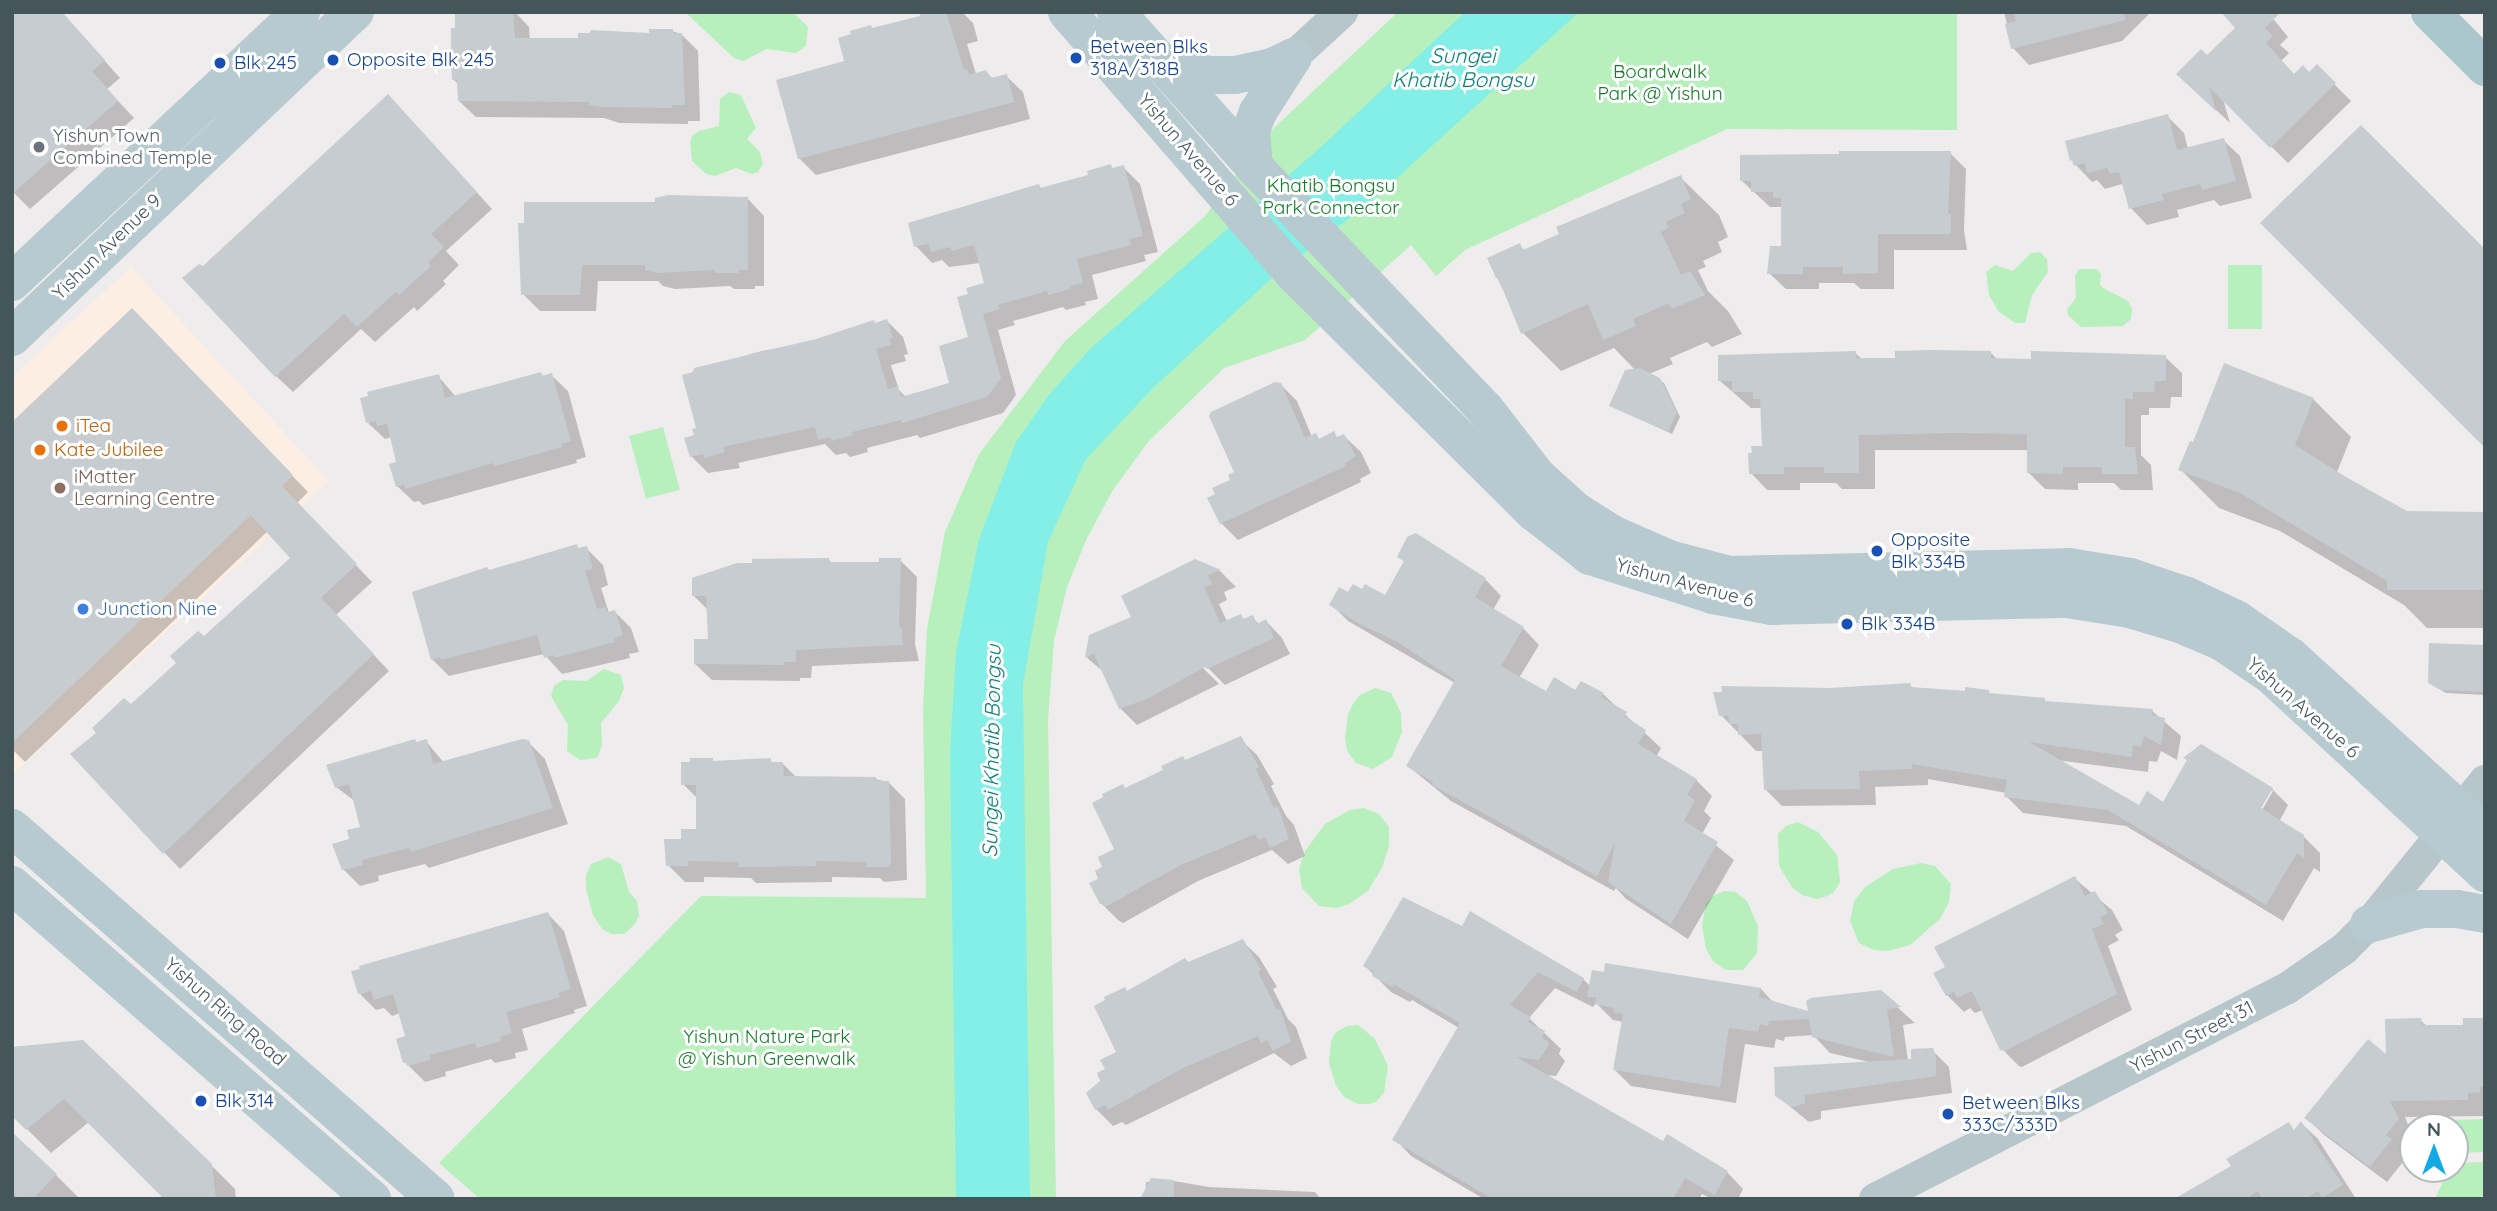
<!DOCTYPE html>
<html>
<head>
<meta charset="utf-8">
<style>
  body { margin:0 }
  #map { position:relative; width:2497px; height:1211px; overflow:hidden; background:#efeced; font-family:Quicksand,sans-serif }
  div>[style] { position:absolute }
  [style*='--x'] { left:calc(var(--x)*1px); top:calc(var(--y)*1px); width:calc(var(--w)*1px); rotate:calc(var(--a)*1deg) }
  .commercial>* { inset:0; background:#fceee3 }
  .green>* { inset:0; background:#b8f0bd; transform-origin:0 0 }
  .water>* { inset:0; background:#83efe6 }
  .shadow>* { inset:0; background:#0003 }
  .building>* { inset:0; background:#c6ccd0 }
  .street>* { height:32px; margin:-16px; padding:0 16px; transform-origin:16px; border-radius:16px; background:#b7c6ca }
  .secondary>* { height:38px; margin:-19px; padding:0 19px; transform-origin:19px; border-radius:19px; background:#b7cad0 }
  .primary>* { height:38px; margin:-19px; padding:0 19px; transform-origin:19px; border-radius:19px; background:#abc6cd }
  .dots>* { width:19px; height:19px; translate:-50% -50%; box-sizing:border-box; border:4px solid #fff; border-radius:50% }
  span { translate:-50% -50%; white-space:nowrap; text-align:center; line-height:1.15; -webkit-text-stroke:6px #fff; paint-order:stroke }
  .transit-label { font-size:19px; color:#164399 }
  .left { translate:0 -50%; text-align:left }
  .park-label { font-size:19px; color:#137e2a }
  .worship-label { font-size:19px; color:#5b616d }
  .street-label { font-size:19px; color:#44565a }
  .food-label { font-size:19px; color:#c56008 }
  .education-label { font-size:19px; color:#785e54 }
  .shop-label { font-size:19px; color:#366cbe }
  .water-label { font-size:21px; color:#0a847b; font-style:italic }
  .frame { position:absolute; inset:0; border:14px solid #44565a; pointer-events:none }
  .north { position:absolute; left:2399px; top:1113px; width:70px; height:70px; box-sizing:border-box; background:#fff; border:2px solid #b4bbbd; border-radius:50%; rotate:0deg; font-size:19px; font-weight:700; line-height:28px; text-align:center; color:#44565a }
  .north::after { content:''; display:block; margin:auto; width:24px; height:32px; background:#12a9e4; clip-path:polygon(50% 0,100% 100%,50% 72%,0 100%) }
</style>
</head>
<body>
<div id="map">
  <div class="commercial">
    <div style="clip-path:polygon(131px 267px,329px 481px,12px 775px,12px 377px)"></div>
  </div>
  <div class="green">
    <div style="clip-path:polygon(685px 12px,793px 12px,808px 27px,806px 46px,796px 53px,766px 49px,744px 61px,734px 58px)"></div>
    <div style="clip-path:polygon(1398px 12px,1957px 12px,1957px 130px,1727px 129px,1465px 250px,1436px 276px,1411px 245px,1305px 340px,1224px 368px,1148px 442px,1113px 490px,1087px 538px,1067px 587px,1054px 641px,1048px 719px,1056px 1199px,480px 1199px,439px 1163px,701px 896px,926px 898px,923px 708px,927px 629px,945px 532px,979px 454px,1065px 341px,1205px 216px,1263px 138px)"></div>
    <div style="clip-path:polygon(729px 92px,741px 95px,756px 128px,747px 139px,760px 152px,763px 164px,758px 172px,752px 174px,736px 168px,715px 176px,706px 174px,692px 161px,690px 143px,692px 136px,699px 131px,719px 126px,720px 99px)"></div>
    <div style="clip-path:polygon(2040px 252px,2047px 259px,2048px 272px,2032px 295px,2025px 323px,2015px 323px,1998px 311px,1989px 295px,1986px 272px,1995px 265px,2013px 271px,2031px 253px)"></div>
    <div style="left:2228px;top:265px;width:34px;height:64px"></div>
    <div style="clip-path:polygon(2079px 269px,2096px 269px,2101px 274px,2100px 285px,2103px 288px,2128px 301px,2132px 309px,2131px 319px,2123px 326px,2081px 327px,2068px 315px,2067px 309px,2076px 298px,2075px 276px)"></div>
    <div style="left:663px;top:427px;width:65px;height:35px;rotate:75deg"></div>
    <div style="clip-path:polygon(604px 669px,621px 675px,624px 688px,619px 701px,601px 723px,602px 745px,599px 754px,596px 758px,580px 760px,567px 751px,568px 725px,551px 696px,554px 686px,563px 680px,586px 681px)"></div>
    <div style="clip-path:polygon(1375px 688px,1391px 693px,1401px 713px,1402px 732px,1392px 757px,1373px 769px,1356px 763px,1347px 751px,1345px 738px,1348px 714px,1353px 704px,1360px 695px)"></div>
    <div style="clip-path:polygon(1364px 808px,1379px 814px,1389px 827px,1389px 846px,1382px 868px,1368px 891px,1349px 904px,1336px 908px,1319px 906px,1302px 888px,1299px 869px,1305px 851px,1325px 824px,1350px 810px)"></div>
    <div style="clip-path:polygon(1798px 822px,1818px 832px,1837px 855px,1840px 882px,1834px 892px,1827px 896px,1817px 899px,1802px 895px,1792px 887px,1779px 866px,1778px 834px,1786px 826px)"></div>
    <div style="clip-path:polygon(608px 857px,621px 864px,629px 892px,637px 901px,639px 915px,635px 924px,624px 934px,612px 934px,602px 929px,593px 915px,586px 889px,586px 875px,591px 864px)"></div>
    <div style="clip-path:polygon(1921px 863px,1935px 866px,1951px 884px,1949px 902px,1940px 919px,1910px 945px,1888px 951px,1874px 950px,1859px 943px,1850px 921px,1854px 901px,1865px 887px,1893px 869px)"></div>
    <div style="clip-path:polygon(1724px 891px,1736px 892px,1747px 901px,1758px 926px,1757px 953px,1743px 970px,1725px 970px,1713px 961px,1706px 949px,1702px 925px,1706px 904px,1713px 896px)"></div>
    <div style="clip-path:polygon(1358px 1025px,1375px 1039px,1388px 1066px,1384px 1093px,1376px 1102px,1369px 1104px,1358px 1104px,1344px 1097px,1336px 1086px,1329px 1063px,1331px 1041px,1336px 1032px,1347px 1026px)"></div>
    <div style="clip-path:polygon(2485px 1119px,2485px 1152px,2459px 1153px,2455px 1145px,2455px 1127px,2449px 1127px,2451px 1120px)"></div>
    <div style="clip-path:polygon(2485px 1162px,2485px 1199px,2435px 1199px,2449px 1169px,2455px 1169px,2455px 1163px)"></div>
  </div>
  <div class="water">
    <div style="clip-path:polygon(1465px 12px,1579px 12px,1375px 198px,1271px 279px,1153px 388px,1086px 459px,1048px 542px,1023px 685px,1030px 1199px,956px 1199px,950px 753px,956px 652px,979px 539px,1016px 442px,1048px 396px,1089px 350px,1323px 145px)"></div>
  </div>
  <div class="shadow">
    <div style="clip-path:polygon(61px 12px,120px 78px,107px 89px,134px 118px,30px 209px,12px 191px)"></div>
    <div style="clip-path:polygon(456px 12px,515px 12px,529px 27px,530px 40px,580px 39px,672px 31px,681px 34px,698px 51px,700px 121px,688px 121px,688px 124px,619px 123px,604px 118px,476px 117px,459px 101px,459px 85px,454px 80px)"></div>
    <div style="clip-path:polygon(921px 12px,962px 12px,973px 23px,978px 41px,967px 44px,976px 74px,986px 72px,993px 79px,1006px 76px,1023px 92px,1030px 119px,816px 175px,799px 158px,847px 63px,871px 27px,874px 30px,922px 17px)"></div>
    <div style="clip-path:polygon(2004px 12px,2151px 12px,2122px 41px,2029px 65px,2013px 48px)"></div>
    <div style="clip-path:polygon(2271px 16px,2288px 37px,2280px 45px,2289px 53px,2281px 61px,2295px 76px,2309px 74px,2317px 67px,2351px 101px,2288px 163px,2223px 99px,2230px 123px,2195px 90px,2207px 58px)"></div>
    <div style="clip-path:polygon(404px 113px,492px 209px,446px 251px,459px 265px,443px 281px,446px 284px,417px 311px,414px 307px,375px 342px,361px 329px,293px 392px,276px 376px)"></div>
    <div style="clip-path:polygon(2167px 116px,2184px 133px,2188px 149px,2223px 140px,2240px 156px,2252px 198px,2220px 206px,2214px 200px,2177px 210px,2179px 217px,2147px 225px,2131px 208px,2122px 184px,2105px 189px,2097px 180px,2092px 182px,2076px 165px)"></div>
    <div style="clip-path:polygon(1950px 153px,1966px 169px,1964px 230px,1967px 250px,1894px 250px,1894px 289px,1861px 289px,1854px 283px,1819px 283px,1819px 289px,1786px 289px,1769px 273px,1783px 248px,1783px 207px,1770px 207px,1741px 180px)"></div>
    <div style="clip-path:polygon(1110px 166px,1114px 170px,1123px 167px,1140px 184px,1158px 252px,1144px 255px,1146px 261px,1092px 275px,1098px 299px,1085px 302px,1086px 305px,1066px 310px,1063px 307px,1013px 321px,1015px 325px,998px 330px,1016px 395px,1003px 413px,920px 438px,917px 435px,867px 448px,868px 452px,850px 457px,846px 453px,836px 455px,825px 444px,738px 463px,740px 468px,708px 473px,691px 456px,698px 429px,695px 370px,762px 351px,816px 341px,887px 321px,903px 337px,908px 354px,904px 355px,906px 361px,891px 365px,899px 390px,906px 397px,951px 384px,970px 339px,970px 295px,986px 285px,980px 263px,949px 267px,942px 260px,932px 263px,916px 246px,1039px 186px,1042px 189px,1090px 176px)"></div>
    <div style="clip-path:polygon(1680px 177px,1719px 215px,1728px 237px,1718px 242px,1722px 252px,1703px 261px,1706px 267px,1698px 270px,1708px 291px,1728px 311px,1742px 334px,1712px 347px,1707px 342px,1670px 358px,1673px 364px,1649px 374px,1664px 383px,1680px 417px,1672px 434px,1611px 405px,1636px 371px,1614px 348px,1561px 371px,1523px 333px,1497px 277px,1519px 245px,1525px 251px)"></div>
    <div style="clip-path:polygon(748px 199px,764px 216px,764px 286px,755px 286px,755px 289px,734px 289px,730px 286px,675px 289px,663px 286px,658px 281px,598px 281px,596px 311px,540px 311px,523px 294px,656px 204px)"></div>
    <div style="clip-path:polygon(148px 327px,308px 492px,297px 503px,372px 582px,336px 615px,389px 671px,180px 869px,164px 852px,131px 706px,293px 558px,268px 531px,25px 762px,12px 749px,12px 424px)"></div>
    <div style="clip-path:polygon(1855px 353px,1863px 360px,1991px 353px,1998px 360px,2165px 357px,2182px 373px,2182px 397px,2171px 397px,2170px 408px,2149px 408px,2149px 415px,2141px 415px,2141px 455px,2151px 465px,2153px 490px,2121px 490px,2114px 483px,2078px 483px,2078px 490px,2045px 489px,2029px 473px,2029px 450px,1875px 450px,1875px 489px,1842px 489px,1836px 483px,1800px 483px,1800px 490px,1767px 490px,1751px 473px,1764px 448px,1762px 408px,1751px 408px,1719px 380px)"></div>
    <div style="clip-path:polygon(541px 374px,544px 377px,551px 375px,568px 391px,586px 457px,576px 460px,577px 463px,423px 505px,419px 501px,414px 502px,397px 486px,398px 463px,391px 437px,385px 439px,368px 423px,438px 376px,456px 397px)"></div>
    <div style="clip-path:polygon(1280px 384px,1297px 401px,1312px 437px,1315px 435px,1320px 440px,1344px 436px,1361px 452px,1371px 473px,1360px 479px,1361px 482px,1238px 540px,1221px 523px,1233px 480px)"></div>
    <div style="clip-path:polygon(2313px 399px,2351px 437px,2337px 472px,2407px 513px,2485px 514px,2485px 628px,2427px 628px,2404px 605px,2280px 531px,2219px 508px,2180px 469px)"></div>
    <div style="clip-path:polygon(576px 546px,580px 550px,586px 548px,603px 565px,608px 585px,601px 588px,609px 613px,615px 612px,631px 628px,639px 652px,629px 654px,630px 658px,562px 674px,544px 654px,449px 676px,432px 659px,490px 572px)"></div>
    <div style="clip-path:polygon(1399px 556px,1485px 579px,1501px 596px,1493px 610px,1523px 628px,1539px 645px,1519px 678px,1547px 694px,1603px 694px,1661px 748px,1656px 757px,1696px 780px,1712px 796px,1704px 811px,1711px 818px,1702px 834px,1734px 860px,1688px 939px,1626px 899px,1616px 888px,1614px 891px,1451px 801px,1408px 766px,1455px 683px,1348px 621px,1331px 604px,1349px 595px,1386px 597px,1405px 562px)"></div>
    <div style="clip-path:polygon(829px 560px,832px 564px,880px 564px,900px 560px,917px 577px,915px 644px,919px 661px,812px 666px,811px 678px,800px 678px,800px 681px,712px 680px,695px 664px,710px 641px,708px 610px,694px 596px)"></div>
    <div style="clip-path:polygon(1195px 561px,1220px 571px,1236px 587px,1224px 592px,1227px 600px,1219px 604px,1227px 621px,1241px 616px,1245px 620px,1252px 617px,1259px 624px,1266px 621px,1282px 638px,1290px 654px,1225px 685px,1200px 660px,1197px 662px,1219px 684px,1137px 725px,1120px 708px,1105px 673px,1087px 658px,1091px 636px,1133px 618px)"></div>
    <div style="clip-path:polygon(2485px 647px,2485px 695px,2446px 693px,2434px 686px)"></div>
    <div style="clip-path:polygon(evenodd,1910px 685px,1914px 689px,1988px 692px,1991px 695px,2047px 703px,2152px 711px,2181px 736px,2177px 760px,2161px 751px,2157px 762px,2149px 761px,2148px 772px,2056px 760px,2140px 807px,2272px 789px,2288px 805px,2279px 822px,2303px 836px,2320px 853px,2320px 872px,2314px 868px,2283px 921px,2126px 826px,2023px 813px,2006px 796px,2007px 793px,1928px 779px,1928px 785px,1875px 787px,1876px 805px,1782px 806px,1765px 789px,1763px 751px,1756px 751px,1721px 715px,1830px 690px,1910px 685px,2269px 791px,2273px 791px,2258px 817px,2255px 815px,2269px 791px)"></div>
    <div style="clip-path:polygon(1240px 739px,1257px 755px,1274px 784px,1271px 786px,1286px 816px,1294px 825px,1305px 856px,1288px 864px,1272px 850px,1198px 881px,1123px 923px,1118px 920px,1101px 903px,1100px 879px,1116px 850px,1126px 790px)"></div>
    <div style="clip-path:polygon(426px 741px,444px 763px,528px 742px,545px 759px,568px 824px,429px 868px,425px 864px,378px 876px,379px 881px,360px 886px,343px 869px,351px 841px,362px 828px,356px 802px,336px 787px)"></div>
    <div style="clip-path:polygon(712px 760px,715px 763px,770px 760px,774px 764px,783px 764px,797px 778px,875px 779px,888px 782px,905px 799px,907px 880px,884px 882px,880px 878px,832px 877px,832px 882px,756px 883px,751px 878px,704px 877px,704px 882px,685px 882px,668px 865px,683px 840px,698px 831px,698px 799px,683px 784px)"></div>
    <div style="clip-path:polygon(2074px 878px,2112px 910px,2123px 930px,2115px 935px,2119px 940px,2108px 946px,2132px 1010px,2022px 1067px,2019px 1066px,2002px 1049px,1983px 1010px,1975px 1013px,1970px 1008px,1964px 1012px,1947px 995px)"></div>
    <div style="clip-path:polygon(548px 914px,564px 931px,587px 1006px,574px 1010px,575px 1013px,522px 1029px,528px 1050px,515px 1053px,516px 1058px,495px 1063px,491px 1059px,445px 1072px,446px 1076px,425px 1082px,405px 1062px,407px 1038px,400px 1013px,392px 1016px,384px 1008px,376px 1010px,360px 994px)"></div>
    <div style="clip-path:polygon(1462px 928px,1583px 979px,1591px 987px,1761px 989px,1774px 1003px,1810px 1013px,1880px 992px,1915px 1023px,1903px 1025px,1908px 1061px,1932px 1050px,1949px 1067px,1952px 1093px,1821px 1111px,1821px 1119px,1809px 1122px,1776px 1095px,1869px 1062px,1830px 1053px,1813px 1035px,1785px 1037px,1784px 1041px,1776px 1039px,1774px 1048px,1745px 1044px,1736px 1103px,1631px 1086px,1615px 1070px,1624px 1022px,1613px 1020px,1596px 1003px,1593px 1007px,1555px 988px,1529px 1018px,1561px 1049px,1559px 1054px,1565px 1061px,1556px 1076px,1543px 1075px,1663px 1143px,1727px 1172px,1743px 1189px,1738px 1199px,1712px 1199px,1702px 1194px,1699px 1199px,1484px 1199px,1411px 1156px,1395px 1139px,1459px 1028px,1412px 1000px,1410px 1002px,1391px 992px,1365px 966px)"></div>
    <div style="clip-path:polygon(1242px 941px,1259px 957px,1277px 987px,1273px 989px,1288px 1019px,1296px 1027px,1307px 1058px,1291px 1066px,1274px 1053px,1126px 1125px,1122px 1122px,1113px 1126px,1096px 1109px,1088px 1093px,1102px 1081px,1118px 1053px,1128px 992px)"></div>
    <div style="clip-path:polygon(2485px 1019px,2484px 1116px,2405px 1117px,2413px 1138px,2402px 1152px,2407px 1157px,2387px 1182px,2323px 1134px,2306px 1117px,2388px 1057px,2420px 1020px,2428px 1027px,2465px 1027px)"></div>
    <div style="clip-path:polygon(12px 1046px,211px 1165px,235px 1189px,236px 1199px,166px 1199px,89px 1122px,51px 1153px,12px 1114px)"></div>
    <div style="clip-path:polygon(2301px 1123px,2318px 1139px,2356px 1199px,2178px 1199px,2233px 1167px,2289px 1125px,2295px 1131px)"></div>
    <div style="clip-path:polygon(12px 1141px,56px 1175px,80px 1199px,12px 1199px)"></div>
    <div style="clip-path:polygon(1174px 1181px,1209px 1187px,1315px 1192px,1321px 1199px,1145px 1199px,1146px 1182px)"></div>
  </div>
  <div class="building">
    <div style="clip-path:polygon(12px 12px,62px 12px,105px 60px,92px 71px,118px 101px,12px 194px)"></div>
    <div style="clip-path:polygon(455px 12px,513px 12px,515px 38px,578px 38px,578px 33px,590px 33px,591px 30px,649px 33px,649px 29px,673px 29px,673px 33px,682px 33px,685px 105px,672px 105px,672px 108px,602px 107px,589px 105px,589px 102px,458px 101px,457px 80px,452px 80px,451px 60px,451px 28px,455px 28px)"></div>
    <div style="clip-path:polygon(919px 12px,946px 12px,964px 70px,967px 69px,969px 75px,986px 70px,991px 78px,1007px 74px,1014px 102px,798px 159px,776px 80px,844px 61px,838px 38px,851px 34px,850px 31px,871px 25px,872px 28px,920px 16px)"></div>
    <div style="clip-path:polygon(2014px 12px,2124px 12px,2125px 20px,2011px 49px,2005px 24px,2016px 21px)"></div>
    <div style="clip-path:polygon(2221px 12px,2281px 12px,2265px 28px,2273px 36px,2266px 43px,2294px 74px,2303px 65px,2309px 72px,2317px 64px,2336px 83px,2270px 148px,2209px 87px,2216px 111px,2176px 74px,2201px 49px,2207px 55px,2235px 28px)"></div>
    <div style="clip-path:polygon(388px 94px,477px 192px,431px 234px,444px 247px,428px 263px,431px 266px,399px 295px,396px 292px,357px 327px,344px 314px,275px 377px,182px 278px,199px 264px,203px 266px)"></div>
    <div style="clip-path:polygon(2168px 114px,2177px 150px,2224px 138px,2236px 181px,2202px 190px,2200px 184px,2162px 194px,2164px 200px,2129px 209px,2119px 172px,2110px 174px,2107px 168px,2087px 173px,2085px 163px,2074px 166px,2072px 160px,2070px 161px,2065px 141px)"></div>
    <div style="clip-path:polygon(2361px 125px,2485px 249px,2485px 448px,2260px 223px)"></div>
    <div style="clip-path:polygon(1839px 151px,1951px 151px,1948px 214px,1951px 214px,1951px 234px,1878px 234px,1878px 273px,1843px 274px,1843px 267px,1803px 267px,1803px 274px,1767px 274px,1770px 246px,1781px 246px,1781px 198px,1773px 198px,1773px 192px,1751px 192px,1751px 181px,1740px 181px,1740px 155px,1839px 154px)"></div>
    <div style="clip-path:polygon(1111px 164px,1112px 168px,1124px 165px,1143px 236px,1129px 239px,1131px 245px,1077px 259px,1083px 283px,1070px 286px,1071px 289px,1048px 295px,1047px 291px,998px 305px,1000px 309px,983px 314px,1001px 378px,987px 397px,902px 423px,901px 420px,852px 432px,853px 435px,832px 441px,831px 437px,818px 440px,815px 427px,723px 447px,725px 452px,704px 458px,703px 454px,690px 457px,684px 438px,694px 435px,692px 429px,696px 428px,682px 375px,693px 372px,694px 368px,816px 339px,874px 320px,875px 323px,887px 319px,893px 338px,889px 339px,891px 345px,876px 349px,888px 389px,898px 386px,901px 397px,949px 383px,939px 346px,968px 337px,957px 297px,968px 294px,966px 288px,984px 283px,974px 245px,952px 251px,950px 247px,931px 252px,928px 244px,914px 247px,908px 223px,1039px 184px,1040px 188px,1088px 175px,1087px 171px)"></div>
    <div style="clip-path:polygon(1681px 175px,1691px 199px,1681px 204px,1685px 213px,1666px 222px,1669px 228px,1661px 232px,1681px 275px,1690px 271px,1705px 295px,1672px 309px,1669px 303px,1633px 319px,1636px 326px,1603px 340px,1588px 304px,1521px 334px,1498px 277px,1496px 278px,1487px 258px,1520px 243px,1523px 250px,1559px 234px,1556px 227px)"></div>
    <div style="clip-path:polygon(668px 195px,748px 197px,748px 270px,739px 270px,739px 273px,715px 273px,715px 270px,657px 273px,645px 270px,645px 265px,582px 265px,580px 295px,521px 295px,518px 223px,524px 223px,524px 202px,655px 202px,655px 198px)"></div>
    <div style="clip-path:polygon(132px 308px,293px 475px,282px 486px,357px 564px,321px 598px,374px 654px,163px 854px,70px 754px,96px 733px,92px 728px,124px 698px,131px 704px,176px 663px,170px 656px,198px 631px,204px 636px,290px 558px,251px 515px,12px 743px,12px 422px)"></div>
    <div style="clip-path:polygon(1931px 350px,1991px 351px,1991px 358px,2031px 359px,2031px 351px,2166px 355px,2166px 381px,2155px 381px,2154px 392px,2133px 392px,2133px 399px,2125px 399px,2125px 447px,2135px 447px,2138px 474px,2102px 474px,2102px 467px,2063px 467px,2063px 474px,2027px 473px,2027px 434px,1955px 433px,1859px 435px,1859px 473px,1824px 473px,1824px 467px,1784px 467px,1784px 474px,1749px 474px,1748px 453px,1752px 453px,1751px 446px,1762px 446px,1760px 399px,1753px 399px,1753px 392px,1732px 392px,1732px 381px,1718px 381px,1718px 355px,1856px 351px,1856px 358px,1895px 358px,1895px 351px)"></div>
    <div style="clip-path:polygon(2224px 363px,2314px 398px,2295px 445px,2346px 477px,2407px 511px,2485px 512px,2485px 590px,2387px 590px,2387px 581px,2240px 493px,2178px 470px,2190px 441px,2193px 442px)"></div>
    <div style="clip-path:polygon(1640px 368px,1660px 378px,1677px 413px,1668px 432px,1609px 406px,1625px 370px)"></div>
    <div style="clip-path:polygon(541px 372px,542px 376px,552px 373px,571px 441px,561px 444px,562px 447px,495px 466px,493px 463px,405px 489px,404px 484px,396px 487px,389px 464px,396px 462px,387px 424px,377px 426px,376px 421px,366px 423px,360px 398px,368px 396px,367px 392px,439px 374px,445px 398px)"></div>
    <div style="clip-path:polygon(1275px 382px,1281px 383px,1305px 438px,1316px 433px,1319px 439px,1334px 431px,1337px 437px,1344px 434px,1356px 456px,1345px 463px,1346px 466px,1220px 524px,1207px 498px,1215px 494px,1212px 488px,1230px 480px,1228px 475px,1234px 472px,1209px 416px,1211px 412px)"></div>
    <div style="clip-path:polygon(1416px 533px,1486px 578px,1475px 597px,1524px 627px,1501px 666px,1546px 691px,1554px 677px,1575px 690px,1581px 681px,1604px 693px,1601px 697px,1627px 712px,1624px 716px,1646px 730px,1638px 744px,1697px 779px,1687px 795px,1695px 800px,1684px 821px,1718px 842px,1671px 924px,1608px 882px,1615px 843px,1597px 876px,1432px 785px,1433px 782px,1406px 766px,1455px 680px,1396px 641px,1361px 625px,1329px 605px,1339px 587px,1348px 592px,1353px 584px,1362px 589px,1365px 584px,1385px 595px,1404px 561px,1397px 557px,1407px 537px)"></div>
    <div style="clip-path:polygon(577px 544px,578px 548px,587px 546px,593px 569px,585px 571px,597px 609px,605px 607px,607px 612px,615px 610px,623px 635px,614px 638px,615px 642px,555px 658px,554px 655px,544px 658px,537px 635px,441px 660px,440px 657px,431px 660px,412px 592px,487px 567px,489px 570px)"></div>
    <div style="clip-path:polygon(829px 558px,829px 562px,879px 562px,879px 558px,901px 558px,899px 627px,902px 629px,903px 645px,796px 650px,796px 662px,784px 662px,784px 665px,694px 664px,694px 639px,708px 639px,706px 596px,692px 596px,692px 578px,737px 563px,752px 563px,752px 559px)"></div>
    <div style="clip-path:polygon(1195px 559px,1221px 570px,1208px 575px,1212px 584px,1204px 587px,1220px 623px,1241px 614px,1243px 619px,1253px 615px,1257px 624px,1266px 619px,1274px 638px,1207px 669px,1205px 667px,1147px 699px,1119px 709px,1094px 654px,1085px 658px,1089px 635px,1131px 617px,1121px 596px)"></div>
    <div style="clip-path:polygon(2429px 643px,2485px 645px,2485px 692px,2441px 690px,2428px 683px)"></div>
    <div style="clip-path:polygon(1910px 683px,1911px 687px,1965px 691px,1965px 687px,1989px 690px,1989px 693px,2045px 698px,2045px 701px,2153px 709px,2152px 715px,2165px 718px,2161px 745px,2144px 736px,2141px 747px,2133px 745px,2132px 757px,2029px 742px,2139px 805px,2147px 791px,2163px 802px,2187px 760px,2183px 758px,2201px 744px,2273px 788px,2261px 808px,2304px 835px,2304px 858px,2297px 853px,2266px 905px,2108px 810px,2004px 797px,2007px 780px,1912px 764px,1912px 769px,1859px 771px,1860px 789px,1764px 790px,1761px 734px,1738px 735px,1738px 724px,1730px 724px,1728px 716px,1719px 716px,1713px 692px,1722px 692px,1721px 686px,1830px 688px)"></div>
    <div style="clip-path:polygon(1241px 736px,1259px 767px,1256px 769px,1274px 808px,1278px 806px,1289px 839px,1270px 848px,1265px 837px,1259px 840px,1255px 834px,1181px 865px,1105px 907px,1103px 903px,1100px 904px,1089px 883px,1098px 879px,1095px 871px,1102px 867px,1098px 857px,1114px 849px,1092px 803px,1103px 797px,1102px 794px,1123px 784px,1125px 788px,1163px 770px,1161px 766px,1183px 756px,1185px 760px)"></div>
    <div style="clip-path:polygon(415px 739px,416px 742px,427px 739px,433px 764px,522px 739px,529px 740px,553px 808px,411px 852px,409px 848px,362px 860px,363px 865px,342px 870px,332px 844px,349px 839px,347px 830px,360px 827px,349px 784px,335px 788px,326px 765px)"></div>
    <div style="clip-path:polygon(690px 758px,713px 758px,713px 761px,771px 758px,771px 762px,783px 762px,784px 776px,876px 777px,877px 781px,889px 781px,891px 863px,888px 867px,866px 867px,866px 862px,816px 861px,816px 866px,738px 867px,738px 862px,688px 861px,688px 866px,666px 866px,664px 839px,681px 839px,681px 829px,696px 829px,696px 785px,681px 785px,681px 762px,690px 762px)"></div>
    <div style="clip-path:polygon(2075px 876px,2085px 896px,2095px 891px,2108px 913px,2100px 918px,2104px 924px,2092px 929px,2117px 994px,2005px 1051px,2000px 1050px,1972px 991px,1957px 998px,1954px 992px,1946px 996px,1933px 973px,1945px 967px,1934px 947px)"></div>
    <div style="clip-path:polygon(1403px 897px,1462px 926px,1470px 911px,1584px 978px,1577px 992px,1538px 972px,1510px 1005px,1531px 1017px,1528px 1022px,1545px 1031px,1542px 1038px,1550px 1043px,1539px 1060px,1516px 1057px,1663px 1141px,1667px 1134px,1728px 1171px,1715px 1195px,1685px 1178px,1673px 1199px,1493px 1199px,1392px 1140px,1460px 1023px,1395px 985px,1392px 987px,1372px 976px,1374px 972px,1363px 966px)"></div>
    <div style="clip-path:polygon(548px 912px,571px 989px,559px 993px,560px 997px,506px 1012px,512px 1033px,500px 1037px,501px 1041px,477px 1048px,475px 1043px,430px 1055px,431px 1060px,407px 1066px,406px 1062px,403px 1063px,396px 1039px,405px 1036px,393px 994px,374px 1000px,371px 991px,358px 994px,351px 971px,360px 969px,359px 966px)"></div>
    <div style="clip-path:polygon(1243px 939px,1261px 970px,1258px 972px,1277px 1010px,1280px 1009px,1291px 1041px,1273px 1051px,1267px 1040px,1261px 1043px,1258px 1036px,1183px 1068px,1108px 1110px,1105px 1105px,1095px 1110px,1086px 1093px,1100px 1081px,1097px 1073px,1105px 1069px,1100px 1060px,1116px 1052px,1094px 1006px,1105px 1000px,1104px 997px,1125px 987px,1127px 991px,1185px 958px,1188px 962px)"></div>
    <div style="clip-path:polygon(1605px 963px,1761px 988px,1759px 997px,1808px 1011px,1806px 1001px,1811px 998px,1881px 990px,1901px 1007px,1887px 1009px,1894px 1057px,1812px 1037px,1809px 1019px,1769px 1021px,1768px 1026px,1760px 1024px,1758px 1032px,1729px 1028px,1720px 1087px,1613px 1070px,1623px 1014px,1615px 1013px,1613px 1008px,1595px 1004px,1596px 997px,1587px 997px,1592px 970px,1604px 972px)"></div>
    <div style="clip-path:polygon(2421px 1018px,2422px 1025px,2463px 1025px,2463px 1018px,2485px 1018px,2485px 1087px,2480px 1087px,2480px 1092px,2468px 1093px,2468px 1100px,2390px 1101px,2399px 1119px,2386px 1135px,2392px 1139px,2370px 1167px,2304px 1118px,2368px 1039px,2386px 1054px,2385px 1019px)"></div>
    <div style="clip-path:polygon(83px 1040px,212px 1164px,216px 1199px,164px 1199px,64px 1099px,26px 1130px,12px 1116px,12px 1047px)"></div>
    <div style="clip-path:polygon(1933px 1048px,1936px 1056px,1936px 1076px,1805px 1095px,1805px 1103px,1797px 1106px,1791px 1107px,1775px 1096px,1774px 1067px,1911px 1059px,1911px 1049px)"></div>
    <div style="clip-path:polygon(2301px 1121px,2343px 1185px,2322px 1198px,2318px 1191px,2304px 1199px,2262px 1199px,2258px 1191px,2245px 1199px,2174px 1199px,2231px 1166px,2226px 1159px,2289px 1122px,2294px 1130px)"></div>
    <div style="clip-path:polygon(12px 1132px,57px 1174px,33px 1199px,20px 1199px,12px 1192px)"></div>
    <div style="clip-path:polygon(1151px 1178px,1174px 1180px,1174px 1199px,1140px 1199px)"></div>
  </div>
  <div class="street">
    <div style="--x:1293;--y:57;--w:67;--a:-42.6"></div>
    <div style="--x:1875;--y:1199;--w:462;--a:-27.1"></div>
    <div style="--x:2286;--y:989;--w:70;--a:-34.6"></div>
    <div style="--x:2344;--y:949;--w:35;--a:-45"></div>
    <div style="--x:2369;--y:924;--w:184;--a:-51"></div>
  </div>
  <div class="secondary">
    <div style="--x:1067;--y:12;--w:347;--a:49.1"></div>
    <div style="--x:1294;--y:274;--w:338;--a:44.8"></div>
    <div style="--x:1534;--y:512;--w:71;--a:38.2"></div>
    <div style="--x:1590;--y:556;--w:129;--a:17.6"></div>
    <div style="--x:1713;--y:595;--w:60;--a:10.6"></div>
    <div style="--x:1772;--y:606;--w:295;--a:-1.4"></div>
    <div style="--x:2067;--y:599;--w:64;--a:9"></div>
    <div style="--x:2130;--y:609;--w:52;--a:16.7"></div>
    <div style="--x:2180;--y:624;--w:46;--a:23.2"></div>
    <div style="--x:2222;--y:642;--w:59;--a:34"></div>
    <div style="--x:2271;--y:675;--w:292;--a:42.8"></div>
    <div style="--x:1116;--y:12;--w:217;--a:48.2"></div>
    <div style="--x:1261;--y:174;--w:325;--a:46.4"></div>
    <div style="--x:1485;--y:409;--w:85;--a:52.2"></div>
    <div style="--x:1537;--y:476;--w:54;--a:42"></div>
    <div style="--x:1577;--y:512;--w:44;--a:31.9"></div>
    <div style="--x:1614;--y:535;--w:60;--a:23.6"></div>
    <div style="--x:1669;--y:559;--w:62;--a:14.9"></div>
    <div style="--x:1729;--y:575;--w:340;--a:-1.3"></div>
    <div style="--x:2069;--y:567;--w:62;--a:9.3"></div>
    <div style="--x:2130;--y:577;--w:60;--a:18.4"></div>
    <div style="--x:2187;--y:596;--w:54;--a:25.1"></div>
    <div style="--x:2236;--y:619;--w:67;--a:34.6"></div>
    <div style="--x:2291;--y:657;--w:262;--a:42.2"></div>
    <div style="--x:1165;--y:66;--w:46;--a:11.3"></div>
    <div style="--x:1210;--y:75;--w:25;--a:0"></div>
    <div style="--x:1235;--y:75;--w:38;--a:-12"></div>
    <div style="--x:1272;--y:67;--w:23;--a:-25"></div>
    <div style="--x:1254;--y:167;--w:37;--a:-95"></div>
    <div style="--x:1251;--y:130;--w:19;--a:-69"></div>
    <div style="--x:1258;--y:112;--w:65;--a:-57.5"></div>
    <div style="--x:12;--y:282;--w:396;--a:-43.1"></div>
    <div style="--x:12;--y:337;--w:473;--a:-43.5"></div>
    <div style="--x:12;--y:828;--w:563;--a:41.19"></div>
    <div style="--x:12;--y:885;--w:478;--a:41.1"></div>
    <div style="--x:2369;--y:924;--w:55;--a:-15.8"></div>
    <div style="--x:2422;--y:909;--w:35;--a:0"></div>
    <div style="--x:2457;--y:909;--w:28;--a:10"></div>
  </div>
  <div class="primary">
    <div style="--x:2430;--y:12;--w:78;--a:45"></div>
  </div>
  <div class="dots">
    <div style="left:1076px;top:58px;background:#1a4fb4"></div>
    <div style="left:333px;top:60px;background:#1a4fb4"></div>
    <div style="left:220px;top:63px;background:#1a4fb4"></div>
    <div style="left:39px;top:147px;background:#6b7280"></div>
    <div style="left:62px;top:426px;background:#e8710a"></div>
    <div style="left:40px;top:450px;background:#e8710a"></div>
    <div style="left:60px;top:488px;background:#8d6e63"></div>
    <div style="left:1877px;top:551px;background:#1a4fb4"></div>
    <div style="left:83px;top:609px;background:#3f7fe0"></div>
    <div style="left:1847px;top:624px;background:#1a4fb4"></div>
    <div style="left:201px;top:1101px;background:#1a4fb4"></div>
    <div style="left:1948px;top:1114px;background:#1a4fb4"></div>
  </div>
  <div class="transit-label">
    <span class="left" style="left:1090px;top:58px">Between Blks<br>318A/318B</span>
    <span class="left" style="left:347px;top:60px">Opposite Blk 245</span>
    <span class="left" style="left:234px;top:63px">Blk 245</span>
    <span class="left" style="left:1891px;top:551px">Opposite<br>Blk 334B</span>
    <span class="left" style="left:1861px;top:624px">Blk 334B</span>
    <span class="left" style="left:215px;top:1101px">Blk 314</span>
    <span class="left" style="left:1962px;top:1114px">Between Blks<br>333C/333D</span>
  </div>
  <div class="park-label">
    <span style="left:1660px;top:83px">Boardwalk<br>Park @ Yishun</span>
    <span style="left:1331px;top:197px">Khatib Bongsu<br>Park Connector</span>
    <span style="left:767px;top:1048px">Yishun Nature Park<br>@ Yishun Greenwalk</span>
  </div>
  <div class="worship-label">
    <span class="left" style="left:53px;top:147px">Yishun Town<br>Combined Temple</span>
  </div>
  <div class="street-label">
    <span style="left:1188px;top:150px;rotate:49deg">Yishun Avenue 6</span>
    <span style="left:107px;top:247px;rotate:-44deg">Yishun Avenue 9</span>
    <span style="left:1685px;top:583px;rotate:15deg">Yishun Avenue 6</span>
    <span style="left:2303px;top:708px;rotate:41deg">Yishun Avenue 6</span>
    <span style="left:225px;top:1012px;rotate:41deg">Yishun Ring Road</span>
    <span style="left:2192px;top:1037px;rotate:-27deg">Yishun Street 31</span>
  </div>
  <div class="food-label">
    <span class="left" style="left:76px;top:426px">iTea</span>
    <span class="left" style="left:54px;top:450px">Kate Jubilee</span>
  </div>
  <div class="education-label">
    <span class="left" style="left:74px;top:488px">iMatter<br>Learning Centre</span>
  </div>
  <div class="shop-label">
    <span class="left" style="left:97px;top:609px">Junction Nine</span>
  </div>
  <div class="water-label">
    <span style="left:1463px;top:67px">Sungei<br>Khatib Bongsu</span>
    <span style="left:991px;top:751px;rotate:-89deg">Sungei Khatib Bongsu</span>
  </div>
  <div class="frame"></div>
  <div class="north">N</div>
</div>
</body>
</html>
